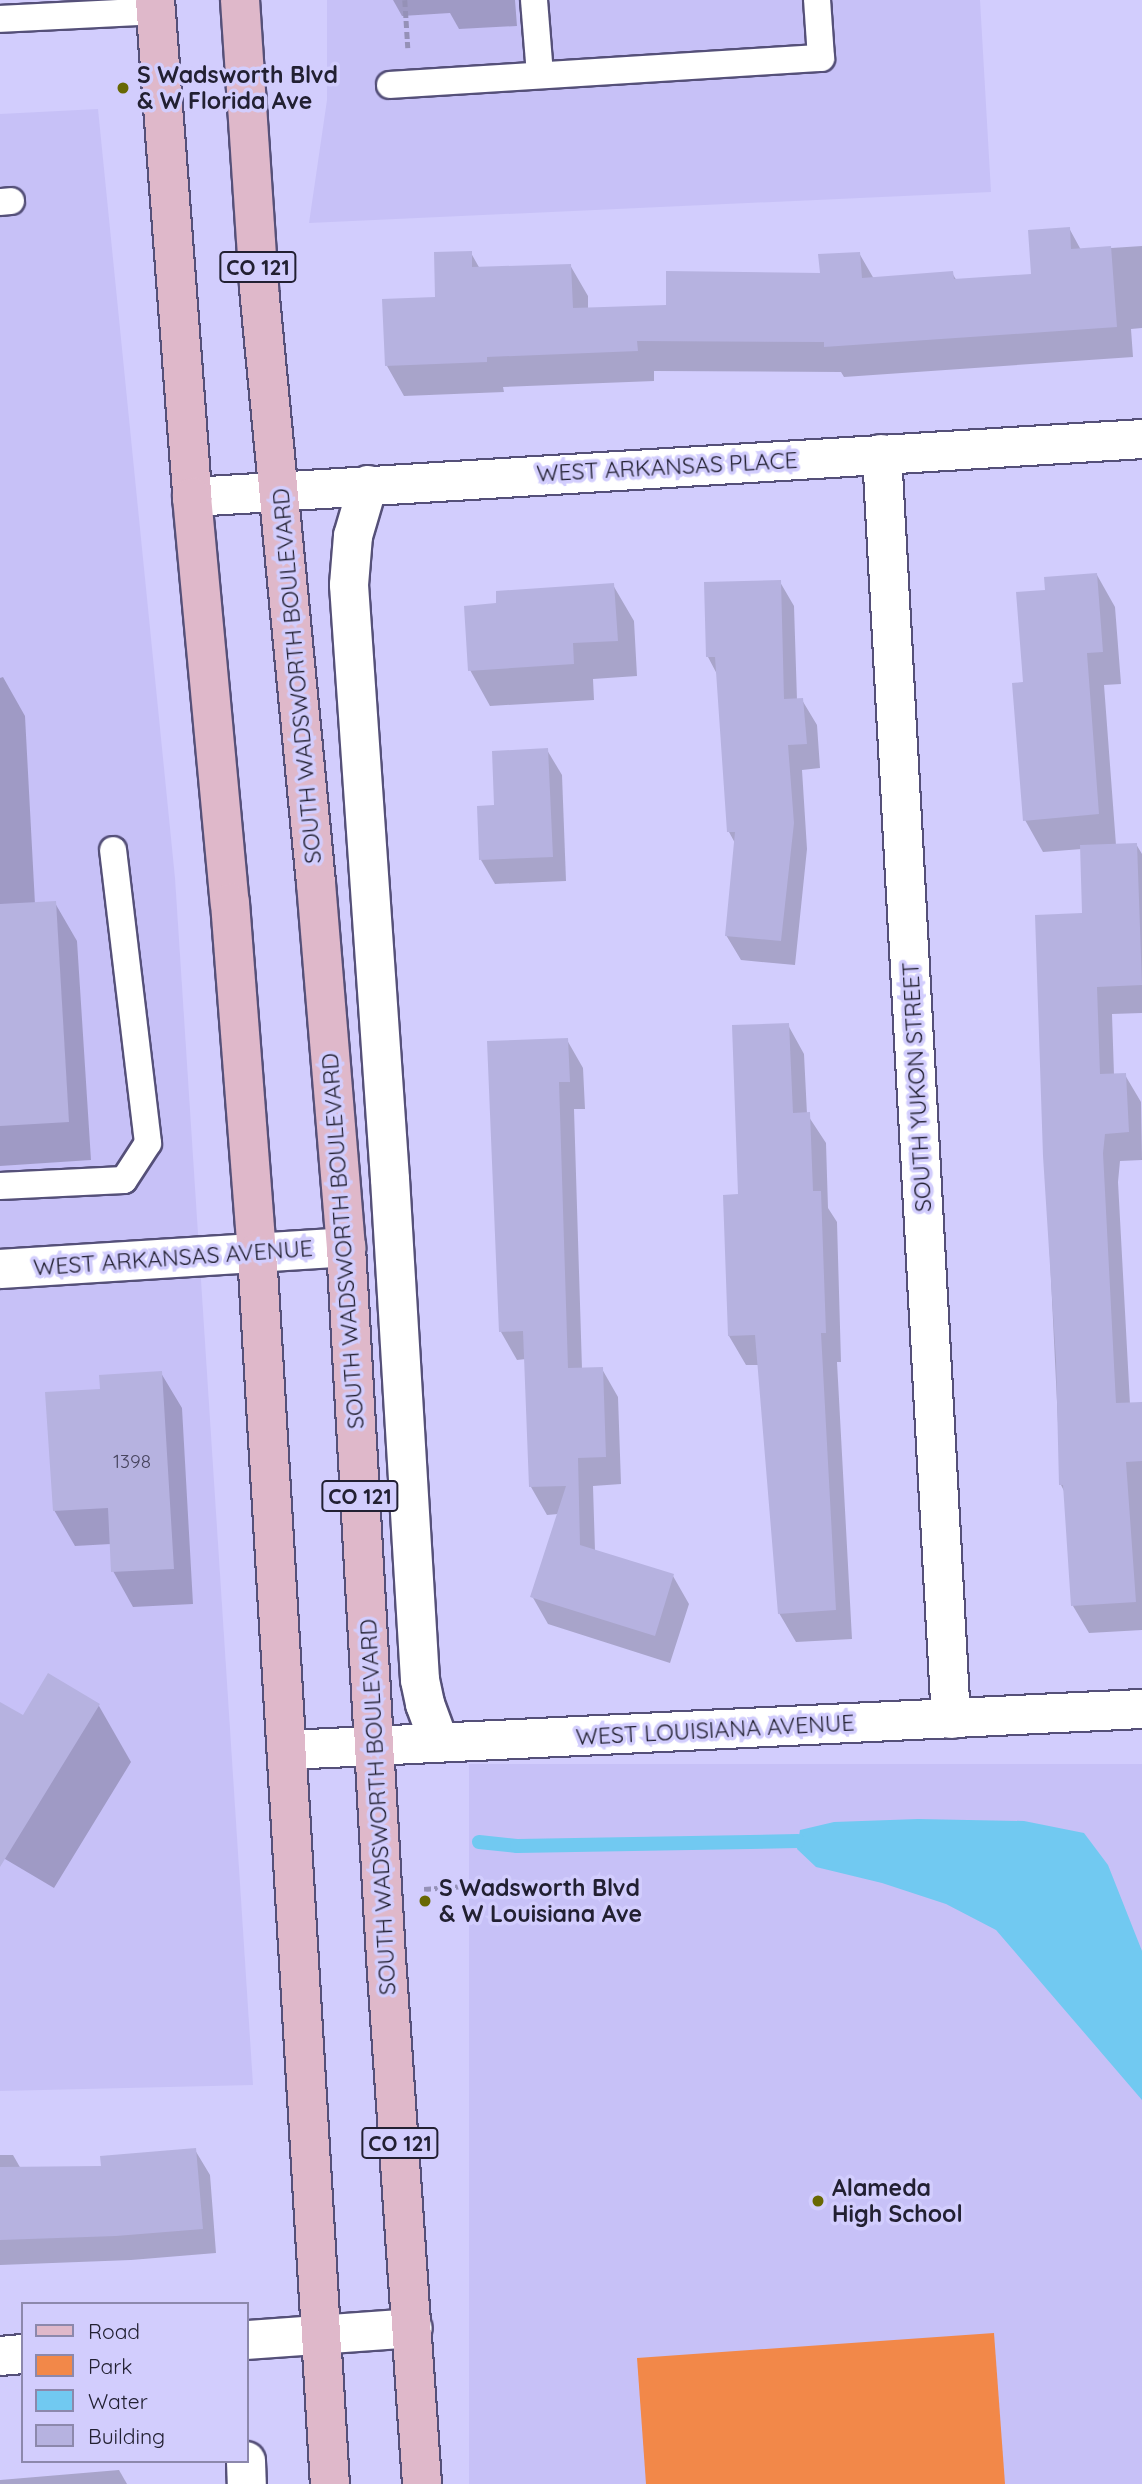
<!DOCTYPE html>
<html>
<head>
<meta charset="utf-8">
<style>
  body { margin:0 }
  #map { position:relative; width:1142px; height:2484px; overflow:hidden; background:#d2cdfd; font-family:Quicksand,sans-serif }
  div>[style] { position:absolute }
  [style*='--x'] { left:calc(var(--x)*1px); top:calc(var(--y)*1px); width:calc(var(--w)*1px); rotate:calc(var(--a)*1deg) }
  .built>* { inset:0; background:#c7c1f7; transform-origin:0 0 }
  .green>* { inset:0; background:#f28849 }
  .water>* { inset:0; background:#71c9f1 }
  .shadow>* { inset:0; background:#0003 }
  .stream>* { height:14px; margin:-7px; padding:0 7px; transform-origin:7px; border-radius:7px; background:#71c9f1 }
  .building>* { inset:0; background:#b6b2e0 }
  .path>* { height:4.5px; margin-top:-2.25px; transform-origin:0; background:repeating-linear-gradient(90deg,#9591b7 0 7px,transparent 0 10.5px) }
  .roads { filter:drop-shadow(2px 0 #555079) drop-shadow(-2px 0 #555079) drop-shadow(0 2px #555079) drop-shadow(0 -2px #555079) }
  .service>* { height:26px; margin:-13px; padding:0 13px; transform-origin:13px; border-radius:13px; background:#fff }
  .minor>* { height:38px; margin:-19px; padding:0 19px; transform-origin:19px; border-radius:19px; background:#fff }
  .primary>* { height:38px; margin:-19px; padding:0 19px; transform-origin:19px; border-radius:19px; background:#dfb8ca }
  .dots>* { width:19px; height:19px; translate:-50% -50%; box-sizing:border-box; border:4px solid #d2cdfd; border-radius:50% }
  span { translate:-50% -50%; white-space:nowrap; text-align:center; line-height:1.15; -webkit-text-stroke:7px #d2cdfd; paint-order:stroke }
  .number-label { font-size:19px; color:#47445e }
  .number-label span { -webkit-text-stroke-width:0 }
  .shield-label span { padding:2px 5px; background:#d2cdfd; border:2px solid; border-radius:5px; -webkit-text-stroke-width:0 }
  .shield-label { font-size:21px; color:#222032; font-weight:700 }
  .poi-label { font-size:23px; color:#222032; font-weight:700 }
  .left { translate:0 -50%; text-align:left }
  .street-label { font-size:23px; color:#222032 }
  .legend { position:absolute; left:21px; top:2302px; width:228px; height:161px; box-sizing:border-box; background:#d2cdfd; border:2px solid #8c88ac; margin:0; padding:9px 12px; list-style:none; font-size:21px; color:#222032 }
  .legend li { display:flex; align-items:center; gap:14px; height:35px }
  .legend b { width:35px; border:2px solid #8c88ac }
</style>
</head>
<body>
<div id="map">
  <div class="built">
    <div style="clip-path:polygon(327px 0,980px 0,991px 192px,309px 223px,327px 100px)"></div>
    <div style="clip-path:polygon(98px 109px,175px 878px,253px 2085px,0 2091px,0 114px)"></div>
    <div style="left:1142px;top:1764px;width:720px;height:673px;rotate:90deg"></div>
  </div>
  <div class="green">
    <div style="clip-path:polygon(994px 2333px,1005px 2484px,646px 2484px,637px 2358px)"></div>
  </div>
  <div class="water">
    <div style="clip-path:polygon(918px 1819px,1024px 1821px,1084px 1833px,1108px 1865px,1142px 1951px,1142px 2100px,996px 1930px,946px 1904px,882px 1883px,816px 1867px,797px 1849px,800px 1830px,834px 1822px)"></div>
  </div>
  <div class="shadow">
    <div style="clip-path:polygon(393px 0,515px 0,517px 26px,459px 29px,450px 13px,402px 16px)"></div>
    <div style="clip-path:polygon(1069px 228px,1081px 250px,1142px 246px,1142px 328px,1131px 329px,1133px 357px,844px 377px,841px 372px,654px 371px,654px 381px,503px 387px,504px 392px,404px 396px,387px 366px,471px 253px,480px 269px,570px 265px,588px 296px,588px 310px,667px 306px,821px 274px,859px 253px,874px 279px,952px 273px,957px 281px,1033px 276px)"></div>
    <div style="clip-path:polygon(1097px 575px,1115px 607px,1121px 684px,1104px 685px,1116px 845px,1136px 844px,1142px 854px,1142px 1013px,1112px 1014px,1114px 1075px,1125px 1075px,1141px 1102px,1142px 1160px,1120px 1161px,1118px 1182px,1130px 1404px,1142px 1404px,1142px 1630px,1089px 1633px,1073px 1606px,1065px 1493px,1061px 1485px,1045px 1155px,1084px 915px,1082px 849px,1043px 852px,1025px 820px,1025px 684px,1047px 592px)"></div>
    <div style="clip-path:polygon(780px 582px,794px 606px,797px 700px,802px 700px,817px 725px,820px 768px,802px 770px,807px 849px,795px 965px,741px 960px,726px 935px,735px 843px,729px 832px,718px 676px,708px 657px)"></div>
    <div style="clip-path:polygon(613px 585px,634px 621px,637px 676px,593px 679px,594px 700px,490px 706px,470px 670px,498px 605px)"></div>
    <div style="clip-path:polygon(3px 677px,25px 716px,35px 904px,55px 903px,77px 941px,91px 1160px,0 1166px,0 678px)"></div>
    <div style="clip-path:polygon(547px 750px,562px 775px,566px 881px,495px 884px,481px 860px,496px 807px)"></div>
    <div style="clip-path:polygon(788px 1025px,804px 1054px,807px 1114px,826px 1143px,828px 1208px,837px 1222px,841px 1362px,837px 1362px,852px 1639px,796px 1642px,779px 1613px,760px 1365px,746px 1365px,729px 1336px,724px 1196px,740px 1196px)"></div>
    <div style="clip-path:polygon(567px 1040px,583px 1068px,585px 1109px,574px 1109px,582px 1369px,602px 1369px,618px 1397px,621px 1484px,593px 1486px,595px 1551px,673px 1576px,689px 1604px,670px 1663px,548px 1624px,532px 1596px,558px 1514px,547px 1515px,531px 1487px,526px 1359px,517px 1360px,501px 1332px)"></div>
    <div style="clip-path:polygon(161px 1373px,182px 1408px,193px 1604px,133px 1607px,113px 1571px,111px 1544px,75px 1546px,54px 1510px,102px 1390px)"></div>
    <div style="clip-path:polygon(0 1704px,23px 1718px,99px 1706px,131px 1762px,54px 1888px,5px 1859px,0 1849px)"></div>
    <div style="clip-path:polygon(195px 2150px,210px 2175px,216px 2253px,131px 2260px,0 2265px,0 2155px,13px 2155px,21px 2169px,103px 2168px)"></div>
    <div style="clip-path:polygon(119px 2470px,127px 2484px,0 2484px,0 2480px)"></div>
  </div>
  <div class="stream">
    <div style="--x:479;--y:1842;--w:38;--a:6"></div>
    <div style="--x:517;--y:1846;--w:281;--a:-1"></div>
  </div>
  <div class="building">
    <div style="clip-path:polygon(1070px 227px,1071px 249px,1111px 246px,1117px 327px,824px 347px,824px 342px,637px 341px,638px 351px,487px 357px,487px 362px,385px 366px,382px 299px,435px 297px,434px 252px,472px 251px,472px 267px,571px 264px,573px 308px,666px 305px,666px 271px,820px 273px,818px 254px,860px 252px,862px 278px,953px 271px,954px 279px,1031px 274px,1028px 230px)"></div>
    <div style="clip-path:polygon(1097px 573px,1103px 652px,1087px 653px,1099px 814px,1023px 821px,1012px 683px,1023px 682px,1016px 592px,1045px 590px,1044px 577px)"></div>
    <div style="clip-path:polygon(781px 580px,784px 699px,803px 698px,807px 744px,788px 745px,794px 823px,781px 941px,725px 936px,735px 832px,727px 832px,715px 657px,706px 657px,704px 582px)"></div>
    <div style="clip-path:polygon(614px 583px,618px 641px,573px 643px,574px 664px,468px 671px,464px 606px,496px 603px,496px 591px)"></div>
    <div style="clip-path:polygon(548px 748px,553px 857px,479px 860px,477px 806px,494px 805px,492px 751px)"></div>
    <div style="clip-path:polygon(1137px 843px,1142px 985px,1097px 987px,1100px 1074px,1126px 1073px,1129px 1132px,1105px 1134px,1103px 1153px,1116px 1403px,1142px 1402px,1142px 1461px,1126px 1462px,1136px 1602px,1071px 1606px,1063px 1485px,1059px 1485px,1056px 1360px,1043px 1156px,1035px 915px,1082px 913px,1080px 845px)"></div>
    <div style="clip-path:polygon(56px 901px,69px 1122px,0 1126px,0 904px)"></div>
    <div style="clip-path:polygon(789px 1023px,793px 1113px,810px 1112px,813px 1191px,821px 1191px,826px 1333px,821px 1333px,836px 1610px,778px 1614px,755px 1335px,728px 1336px,723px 1195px,738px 1194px,732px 1025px)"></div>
    <div style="clip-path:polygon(568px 1038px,570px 1082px,559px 1082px,568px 1368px,603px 1367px,606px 1457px,578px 1458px,580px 1545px,674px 1574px,655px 1636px,530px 1597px,566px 1486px,529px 1487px,523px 1331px,499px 1332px,487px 1041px)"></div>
    <div style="clip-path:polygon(162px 1371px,174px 1569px,111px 1572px,108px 1508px,53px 1511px,45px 1392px,100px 1389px,99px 1375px)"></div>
    <div style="clip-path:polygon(48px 1673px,100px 1704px,0 1867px,0 1702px,23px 1715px)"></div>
    <div style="clip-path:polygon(196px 2148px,203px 2229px,116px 2236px,0 2240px,0 2167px,101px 2166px,100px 2156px)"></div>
  </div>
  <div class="path">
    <div style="--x:405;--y:0;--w:48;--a:86.4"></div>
    <div style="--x:424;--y:1889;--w:41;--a:-4.2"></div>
  </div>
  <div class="roads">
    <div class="service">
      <div style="--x:534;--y:0;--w:75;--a:85.4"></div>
      <div style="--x:0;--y:19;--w:156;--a:-2.9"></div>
      <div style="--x:390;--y:85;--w:432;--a:-3.6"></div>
      <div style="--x:821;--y:58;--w:58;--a:-93.9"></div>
      <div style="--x:0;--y:202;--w:11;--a:-5"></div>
      <div style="--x:0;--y:1186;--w:124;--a:-2.8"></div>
      <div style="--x:124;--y:1180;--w:44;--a:-57"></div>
      <div style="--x:148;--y:1143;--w:295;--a:-96.8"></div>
    </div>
    <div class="minor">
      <div style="--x:882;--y:454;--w:1267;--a:86.88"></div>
      <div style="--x:368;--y:485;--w:53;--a:106.4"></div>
      <div style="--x:353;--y:536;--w:49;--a:94.7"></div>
      <div style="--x:349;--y:585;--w:595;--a:86.05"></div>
      <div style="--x:390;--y:1179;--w:502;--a:86.57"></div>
      <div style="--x:420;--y:1680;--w:25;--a:78"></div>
      <div style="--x:425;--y:1704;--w:40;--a:69.8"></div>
      <div style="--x:192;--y:497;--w:952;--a:-3.49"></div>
      <div style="--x:0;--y:1269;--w:347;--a:-3.6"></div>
      <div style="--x:288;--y:1750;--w:855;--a:-2.75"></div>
      <div style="--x:247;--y:2340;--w:166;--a:-4.1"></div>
      <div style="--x:0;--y:2356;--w:23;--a:-5"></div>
      <div style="--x:246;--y:2461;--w:23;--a:88"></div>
    </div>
    <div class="primary">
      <div style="--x:155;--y:0;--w:498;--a:85.7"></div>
      <div style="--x:192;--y:497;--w:408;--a:84.7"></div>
      <div style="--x:230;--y:903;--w:351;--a:85.6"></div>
      <div style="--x:257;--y:1253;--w:1233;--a:86.61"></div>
      <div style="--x:240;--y:0;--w:289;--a:86.2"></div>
      <div style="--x:259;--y:288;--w:598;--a:84.53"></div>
      <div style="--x:316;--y:883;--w:365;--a:85.3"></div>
      <div style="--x:346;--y:1247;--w:712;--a:86.78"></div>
      <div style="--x:386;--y:1958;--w:527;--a:86.08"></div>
    </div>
  </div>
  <div class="dots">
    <div style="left:123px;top:88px;background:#686803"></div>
    <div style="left:425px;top:1901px;background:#686803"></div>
    <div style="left:818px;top:2201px;background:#686803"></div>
  </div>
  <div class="number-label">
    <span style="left:132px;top:1462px">1398</span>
  </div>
  <div class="shield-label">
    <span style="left:258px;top:267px">CO 121</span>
    <span style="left:360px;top:1496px">CO 121</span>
    <span style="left:400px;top:2143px">CO 121</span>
  </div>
  <div class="poi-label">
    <span class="left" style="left:137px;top:88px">S Wadsworth Blvd<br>&amp; W Florida Ave</span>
    <span class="left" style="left:439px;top:1901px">S Wadsworth Blvd<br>&amp; W Louisiana Ave</span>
    <span class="left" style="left:832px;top:2201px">Alameda<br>High School</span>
  </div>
  <div class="street-label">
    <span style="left:667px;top:467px;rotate:-3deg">WEST ARKANSAS PLACE</span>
    <span style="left:297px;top:676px;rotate:-95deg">SOUTH WADSWORTH BOULEVARD</span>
    <span style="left:917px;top:1087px;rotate:-93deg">SOUTH YUKON STREET</span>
    <span style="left:343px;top:1241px;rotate:-94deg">SOUTH WADSWORTH BOULEVARD</span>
    <span style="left:173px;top:1258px;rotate:-4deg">WEST ARKANSAS AVENUE</span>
    <span style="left:715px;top:1730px;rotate:-3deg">WEST LOUISIANA AVENUE</span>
    <span style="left:378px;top:1807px;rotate:-93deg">SOUTH WADSWORTH BOULEVARD</span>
  </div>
  <ul class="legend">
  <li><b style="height:9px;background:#dfb8ca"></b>Road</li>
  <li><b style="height:19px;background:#f28849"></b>Park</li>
  <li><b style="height:19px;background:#71c9f1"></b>Water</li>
  <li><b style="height:19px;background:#b6b2e0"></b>Building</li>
  </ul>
</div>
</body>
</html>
